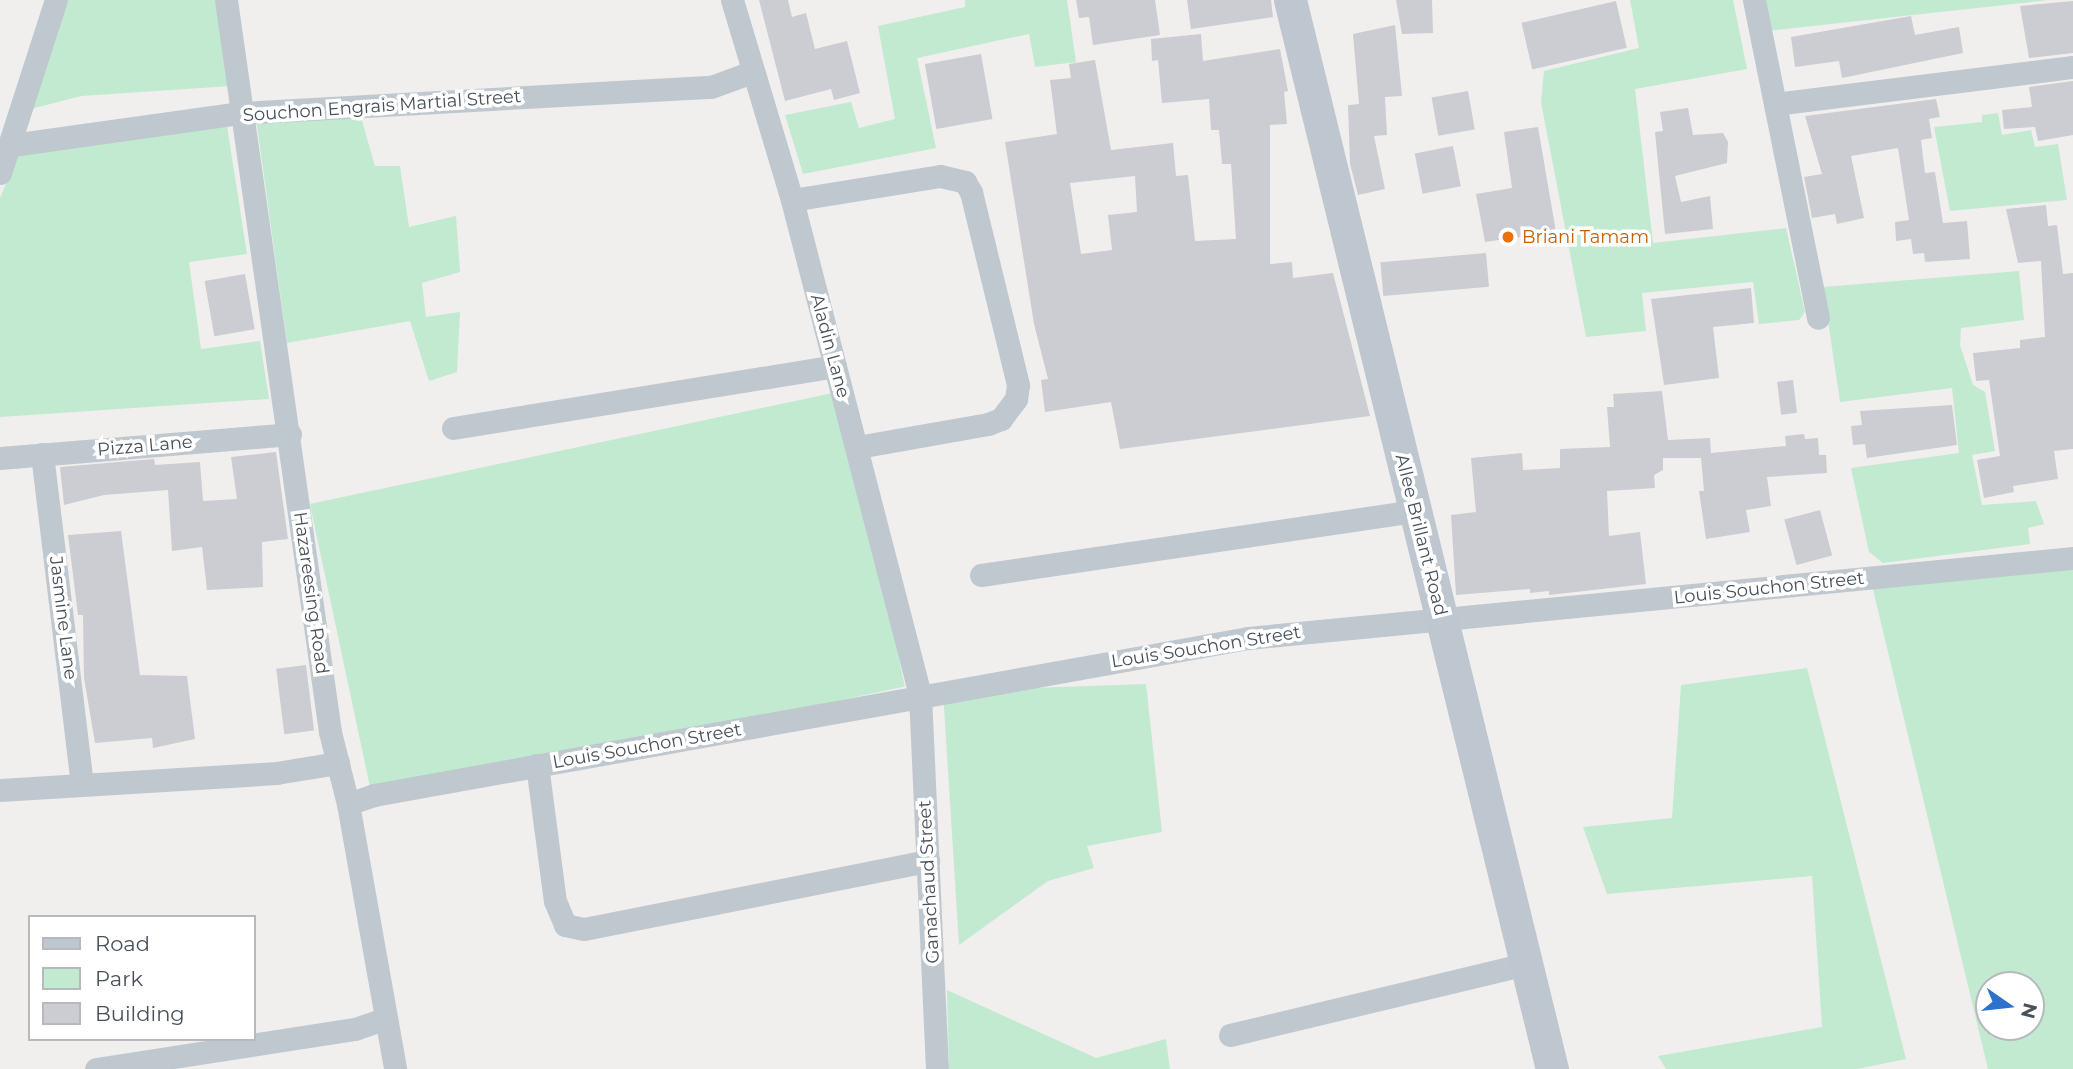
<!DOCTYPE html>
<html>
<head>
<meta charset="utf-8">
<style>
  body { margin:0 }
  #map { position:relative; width:2073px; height:1069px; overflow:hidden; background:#f1eeee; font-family:Montserrat,sans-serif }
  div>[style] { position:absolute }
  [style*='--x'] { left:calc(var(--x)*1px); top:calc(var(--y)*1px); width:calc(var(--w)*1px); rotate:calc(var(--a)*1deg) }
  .green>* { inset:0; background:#c1ead1; transform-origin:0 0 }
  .building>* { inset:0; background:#cccdd2; transform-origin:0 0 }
  .minor>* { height:23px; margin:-11.5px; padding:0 11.5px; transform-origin:11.5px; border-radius:11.5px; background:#c0c8cf }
  .secondary>* { height:33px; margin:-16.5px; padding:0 16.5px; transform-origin:16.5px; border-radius:16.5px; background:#bec7d0 }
  .dots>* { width:19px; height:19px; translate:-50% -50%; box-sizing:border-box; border:4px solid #fff; border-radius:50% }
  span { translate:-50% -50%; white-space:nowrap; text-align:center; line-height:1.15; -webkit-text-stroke:7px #fff; paint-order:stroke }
  .street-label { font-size:18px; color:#48515a }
  .food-label { font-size:18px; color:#c56008 }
  .left { translate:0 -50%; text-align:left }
  .legend { position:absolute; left:28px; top:915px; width:228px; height:126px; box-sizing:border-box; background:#fff; border:2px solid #b6b9bd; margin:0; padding:9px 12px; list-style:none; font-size:21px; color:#48515a }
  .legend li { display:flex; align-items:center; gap:14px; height:35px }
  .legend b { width:35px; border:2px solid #b6b9bd }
  .north { position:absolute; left:1975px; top:971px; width:70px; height:70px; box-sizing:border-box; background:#fff; border:2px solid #b6b9bd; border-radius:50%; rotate:104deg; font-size:19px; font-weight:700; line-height:28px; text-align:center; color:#48515a }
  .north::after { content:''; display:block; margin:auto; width:24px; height:32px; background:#2c72cd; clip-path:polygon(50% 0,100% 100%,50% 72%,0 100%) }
</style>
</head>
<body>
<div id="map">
  <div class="green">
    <div style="clip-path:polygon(65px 0,215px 0,231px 86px,81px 96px,31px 109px)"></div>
    <div style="clip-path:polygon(965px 0,1067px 0,1076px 62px,1035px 67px,1029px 34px,917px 58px,936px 148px,803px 174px,785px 115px,851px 102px,859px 128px,895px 119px,878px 26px,965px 7px)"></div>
    <div style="clip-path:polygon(1630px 0,1733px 0,1747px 69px,1635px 89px,1653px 243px,1786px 228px,1805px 312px,1799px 320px,1759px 324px,1753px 282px,1642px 293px,1646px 331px,1586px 337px,1541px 102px,1544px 71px,1639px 48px)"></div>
    <div style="clip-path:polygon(1752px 0,2049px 0,1757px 32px)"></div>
    <div style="clip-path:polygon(254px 104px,362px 121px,375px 166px,400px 166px,409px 227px,456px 216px,460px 272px,422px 283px,426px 317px,460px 312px,457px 372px,429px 381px,410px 321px,287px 343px)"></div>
    <div style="clip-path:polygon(1998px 113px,2002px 135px,2031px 130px,2035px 147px,2058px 144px,2067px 200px,1950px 211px,1934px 127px,1982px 122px,1982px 115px)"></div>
    <div style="clip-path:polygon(227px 126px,247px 254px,189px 262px,201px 349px,260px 341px,269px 399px,0 417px,0 198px,24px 139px)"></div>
    <div style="clip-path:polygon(2019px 271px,2024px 320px,1961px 328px,1960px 345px,1973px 385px,1985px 392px,1995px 451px,1972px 455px,1982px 505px,2036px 501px,2044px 524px,2028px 528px,2030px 544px,1883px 563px,1869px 552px,1851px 468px,1959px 453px,1952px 388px,1840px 402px,1823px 287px)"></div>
    <div style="left:842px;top:391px;width:302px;height:544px;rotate:78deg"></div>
    <div style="clip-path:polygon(evenodd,2073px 556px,2073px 1069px,1988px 1069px,1870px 577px,2073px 556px,1989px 985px,2031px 985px,2031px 1027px,1989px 1027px,1989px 985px)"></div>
    <div style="clip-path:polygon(1807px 668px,1906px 1059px,1857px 1069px,1666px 1069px,1658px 1056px,1822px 1027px,1812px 876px,1607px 894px,1583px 827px,1672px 818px,1681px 685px)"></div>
    <div style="clip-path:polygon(1146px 684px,1162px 832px,1087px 846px,1094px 868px,1048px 881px,959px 945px,943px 691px)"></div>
    <div style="clip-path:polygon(947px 990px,1096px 1058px,1166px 1039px,1170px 1069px,949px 1069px)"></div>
  </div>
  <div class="building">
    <div style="clip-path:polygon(759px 0,788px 0,792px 17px,806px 13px,815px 49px,847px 41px,860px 93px,834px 100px,831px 89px,785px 101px)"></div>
    <div style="clip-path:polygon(1076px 0,1155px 0,1160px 35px,1093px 45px,1089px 17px,1079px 18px)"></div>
    <div style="clip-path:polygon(1187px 0,1271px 0,1273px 17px,1191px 29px)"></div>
    <div style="clip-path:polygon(1396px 0,1432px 0,1433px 33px,1402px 34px)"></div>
    <div style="left:1616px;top:1px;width:48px;height:97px;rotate:77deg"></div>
    <div style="clip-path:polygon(2073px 1px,2073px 53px,2029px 58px,2020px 6px)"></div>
    <div style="clip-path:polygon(1911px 16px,1915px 35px,1959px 27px,1963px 53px,1842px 78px,1839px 61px,1795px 67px,1791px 37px)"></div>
    <div style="clip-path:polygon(1395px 25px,1402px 96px,1385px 97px,1387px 135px,1374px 136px,1385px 189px,1358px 195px,1350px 164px,1348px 105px,1359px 104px,1353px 34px)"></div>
    <div style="clip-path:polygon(evenodd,1201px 34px,1203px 61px,1280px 49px,1288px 91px,1284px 92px,1287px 124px,1270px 125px,1270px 264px,1292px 262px,1293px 278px,1333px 273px,1370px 416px,1120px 449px,1111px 402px,1045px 412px,1041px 380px,1048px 379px,1034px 324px,1005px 142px,1057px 134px,1050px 80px,1071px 78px,1069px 64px,1095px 60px,1111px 150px,1173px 143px,1176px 176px,1188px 175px,1195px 241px,1236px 239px,1231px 164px,1222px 164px,1219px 130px,1211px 130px,1209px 99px,1162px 103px,1158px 60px,1152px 61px,1151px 39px,1201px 34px,1135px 176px,1137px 212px,1108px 215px,1112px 250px,1081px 254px,1070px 183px,1135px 176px)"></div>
    <div style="left:981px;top:54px;width:66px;height:57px;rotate:80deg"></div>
    <div style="clip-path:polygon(2073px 81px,2073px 135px,2038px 141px,2035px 127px,2004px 129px,2002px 110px,2032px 107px,2029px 87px)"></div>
    <div style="left:1468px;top:91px;width:39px;height:37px;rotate:80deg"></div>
    <div style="clip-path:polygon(1936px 99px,1940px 117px,1929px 119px,1932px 138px,1921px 140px,1925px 173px,1935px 172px,1943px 223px,1967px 221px,1970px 259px,1925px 262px,1924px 253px,1913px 254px,1911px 239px,1896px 241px,1895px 222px,1909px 220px,1898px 148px,1851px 156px,1864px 218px,1837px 224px,1835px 214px,1812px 218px,1804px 177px,1822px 174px,1805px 116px)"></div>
    <div style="clip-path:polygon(1688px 108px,1693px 135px,1723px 133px,1728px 142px,1727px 163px,1675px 176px,1681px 202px,1710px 196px,1713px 229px,1665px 234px,1655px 132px,1663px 131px,1660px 112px)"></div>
    <div style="clip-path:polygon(1538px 127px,1556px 232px,1485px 242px,1476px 194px,1512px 188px,1504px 132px)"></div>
    <div style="left:1453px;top:146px;width:41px;height:39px;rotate:79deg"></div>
    <div style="clip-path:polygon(2046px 205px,2048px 226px,2057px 225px,2063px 274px,2073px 273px,2073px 449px,2054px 451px,2058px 479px,2013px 486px,2014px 492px,1984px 498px,1977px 460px,2000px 456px,1989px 380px,1976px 381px,1973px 353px,2020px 348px,2020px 340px,2045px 337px,2041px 261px,2018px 263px,2006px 209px)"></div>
    <div style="left:1486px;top:253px;width:34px;height:106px;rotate:85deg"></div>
    <div style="left:245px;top:274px;width:56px;height:41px;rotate:80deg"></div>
    <div style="clip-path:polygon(1751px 288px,1754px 323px,1713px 327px,1719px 378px,1664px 385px,1651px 299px)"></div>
    <div style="left:1793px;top:380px;width:33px;height:16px;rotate:83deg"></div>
    <div style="clip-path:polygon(1662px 391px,1668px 440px,1710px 438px,1711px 453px,1786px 446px,1785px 436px,1804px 434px,1805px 439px,1818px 438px,1819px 455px,1826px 455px,1827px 473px,1767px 477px,1771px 506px,1746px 510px,1750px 532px,1706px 539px,1699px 491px,1704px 491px,1701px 458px,1663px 458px,1663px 470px,1654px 475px,1655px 488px,1607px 491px,1609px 536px,1640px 532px,1646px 584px,1549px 595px,1549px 591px,1530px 593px,1530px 589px,1456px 595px,1451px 515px,1476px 512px,1471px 458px,1522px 453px,1523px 470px,1560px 468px,1560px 449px,1610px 447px,1607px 407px,1614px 407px,1613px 394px)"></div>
    <div style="clip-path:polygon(1952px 405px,1957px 445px,1867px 458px,1865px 444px,1853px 445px,1851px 426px,1862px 425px,1860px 411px)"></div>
    <div style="clip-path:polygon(276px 452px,288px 539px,262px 542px,263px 587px,207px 590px,202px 547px,172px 551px,168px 490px,104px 495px,64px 505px,60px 467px,154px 459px,155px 465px,200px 462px,203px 501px,237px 499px,231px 457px)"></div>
    <div style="left:1820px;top:510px;width:47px;height:37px;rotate:75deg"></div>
    <div style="clip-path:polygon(121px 531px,140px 675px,187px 676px,195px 739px,153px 748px,152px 738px,95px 743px,84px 678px,83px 615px,78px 615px,68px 535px)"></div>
    <div style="left:306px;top:665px;width:66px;height:30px;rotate:83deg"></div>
  </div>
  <div class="minor">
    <div style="--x:226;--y:0;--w:739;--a:81.91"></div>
    <div style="--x:330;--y:732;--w:74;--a:76"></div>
    <div style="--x:348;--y:804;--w:269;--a:79.9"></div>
    <div style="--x:732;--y:0;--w:209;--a:73.3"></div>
    <div style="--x:792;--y:200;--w:511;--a:75.5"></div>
    <div style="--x:920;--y:695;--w:374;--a:87.4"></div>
    <div style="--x:1754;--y:0;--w:324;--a:78.6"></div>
    <div style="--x:1775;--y:104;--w:300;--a:-7.1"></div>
    <div style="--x:12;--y:145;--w:231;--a:-8"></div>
    <div style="--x:241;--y:113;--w:471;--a:-3.2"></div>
    <div style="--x:711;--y:87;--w:44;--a:-20.1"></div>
    <div style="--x:0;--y:173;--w:182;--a:-72.1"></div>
    <div style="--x:792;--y:200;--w:150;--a:-9.2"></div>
    <div style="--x:940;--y:176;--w:26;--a:13"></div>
    <div style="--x:965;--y:182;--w:12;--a:59"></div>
    <div style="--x:971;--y:192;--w:199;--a:76.3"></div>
    <div style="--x:1018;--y:385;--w:14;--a:98"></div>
    <div style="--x:1016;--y:399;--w:25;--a:127"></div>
    <div style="--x:1001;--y:419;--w:14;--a:159"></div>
    <div style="--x:988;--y:424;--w:133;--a:170"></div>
    <div style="--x:453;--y:428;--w:387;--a:-9.2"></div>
    <div style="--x:42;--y:454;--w:331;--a:83.1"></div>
    <div style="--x:0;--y:458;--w:291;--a:-4.7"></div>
    <div style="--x:981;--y:575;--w:439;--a:-8.4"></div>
    <div style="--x:537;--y:765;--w:137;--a:82.5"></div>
    <div style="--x:555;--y:901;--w:26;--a:67"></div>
    <div style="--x:565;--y:925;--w:19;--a:12"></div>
    <div style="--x:584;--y:929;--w:351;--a:-11.2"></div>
    <div style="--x:0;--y:790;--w:277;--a:-3.5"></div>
    <div style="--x:276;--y:773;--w:63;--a:-9.2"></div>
    <div style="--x:348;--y:804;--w:28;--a:-19"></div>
    <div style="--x:374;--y:795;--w:888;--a:-10.18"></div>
    <div style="--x:1248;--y:638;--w:829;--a:-5.54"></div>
    <div style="--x:1230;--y:1035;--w:304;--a:-13.5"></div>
    <div style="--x:96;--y:1069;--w:262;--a:-8.8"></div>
    <div style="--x:355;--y:1029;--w:31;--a:-19"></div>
  </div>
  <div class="secondary">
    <div style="--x:1290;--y:0;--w:1101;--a:76.23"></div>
  </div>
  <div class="dots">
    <div style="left:1508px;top:237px;background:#e8710a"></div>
  </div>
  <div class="street-label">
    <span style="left:382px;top:106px;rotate:-4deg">Souchon Engrais Martial Street</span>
    <span style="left:830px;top:346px;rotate:75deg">Aladin Lane</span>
    <span style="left:145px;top:446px;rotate:-5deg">Pizza Lane</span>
    <span style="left:1421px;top:535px;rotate:76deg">Allee Brillant Road</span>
    <span style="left:1769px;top:588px;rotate:-6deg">Louis Souchon Street</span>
    <span style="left:311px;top:593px;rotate:82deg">Hazareesing Road</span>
    <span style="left:63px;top:618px;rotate:83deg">Jasmine Lane</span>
    <span style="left:1206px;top:647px;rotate:-9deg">Louis Souchon Street</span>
    <span style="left:647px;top:746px;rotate:-10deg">Louis Souchon Street</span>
    <span style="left:929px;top:882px;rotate:-93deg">Ganachaud Street</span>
  </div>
  <div class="food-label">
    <span class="left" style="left:1522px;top:237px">Briani Tamam</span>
  </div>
  <ul class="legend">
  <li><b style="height:9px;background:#bec7d0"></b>Road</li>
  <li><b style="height:19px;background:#c1ead1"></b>Park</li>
  <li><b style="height:19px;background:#cccdd2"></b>Building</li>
  </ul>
  <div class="north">N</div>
</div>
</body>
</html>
